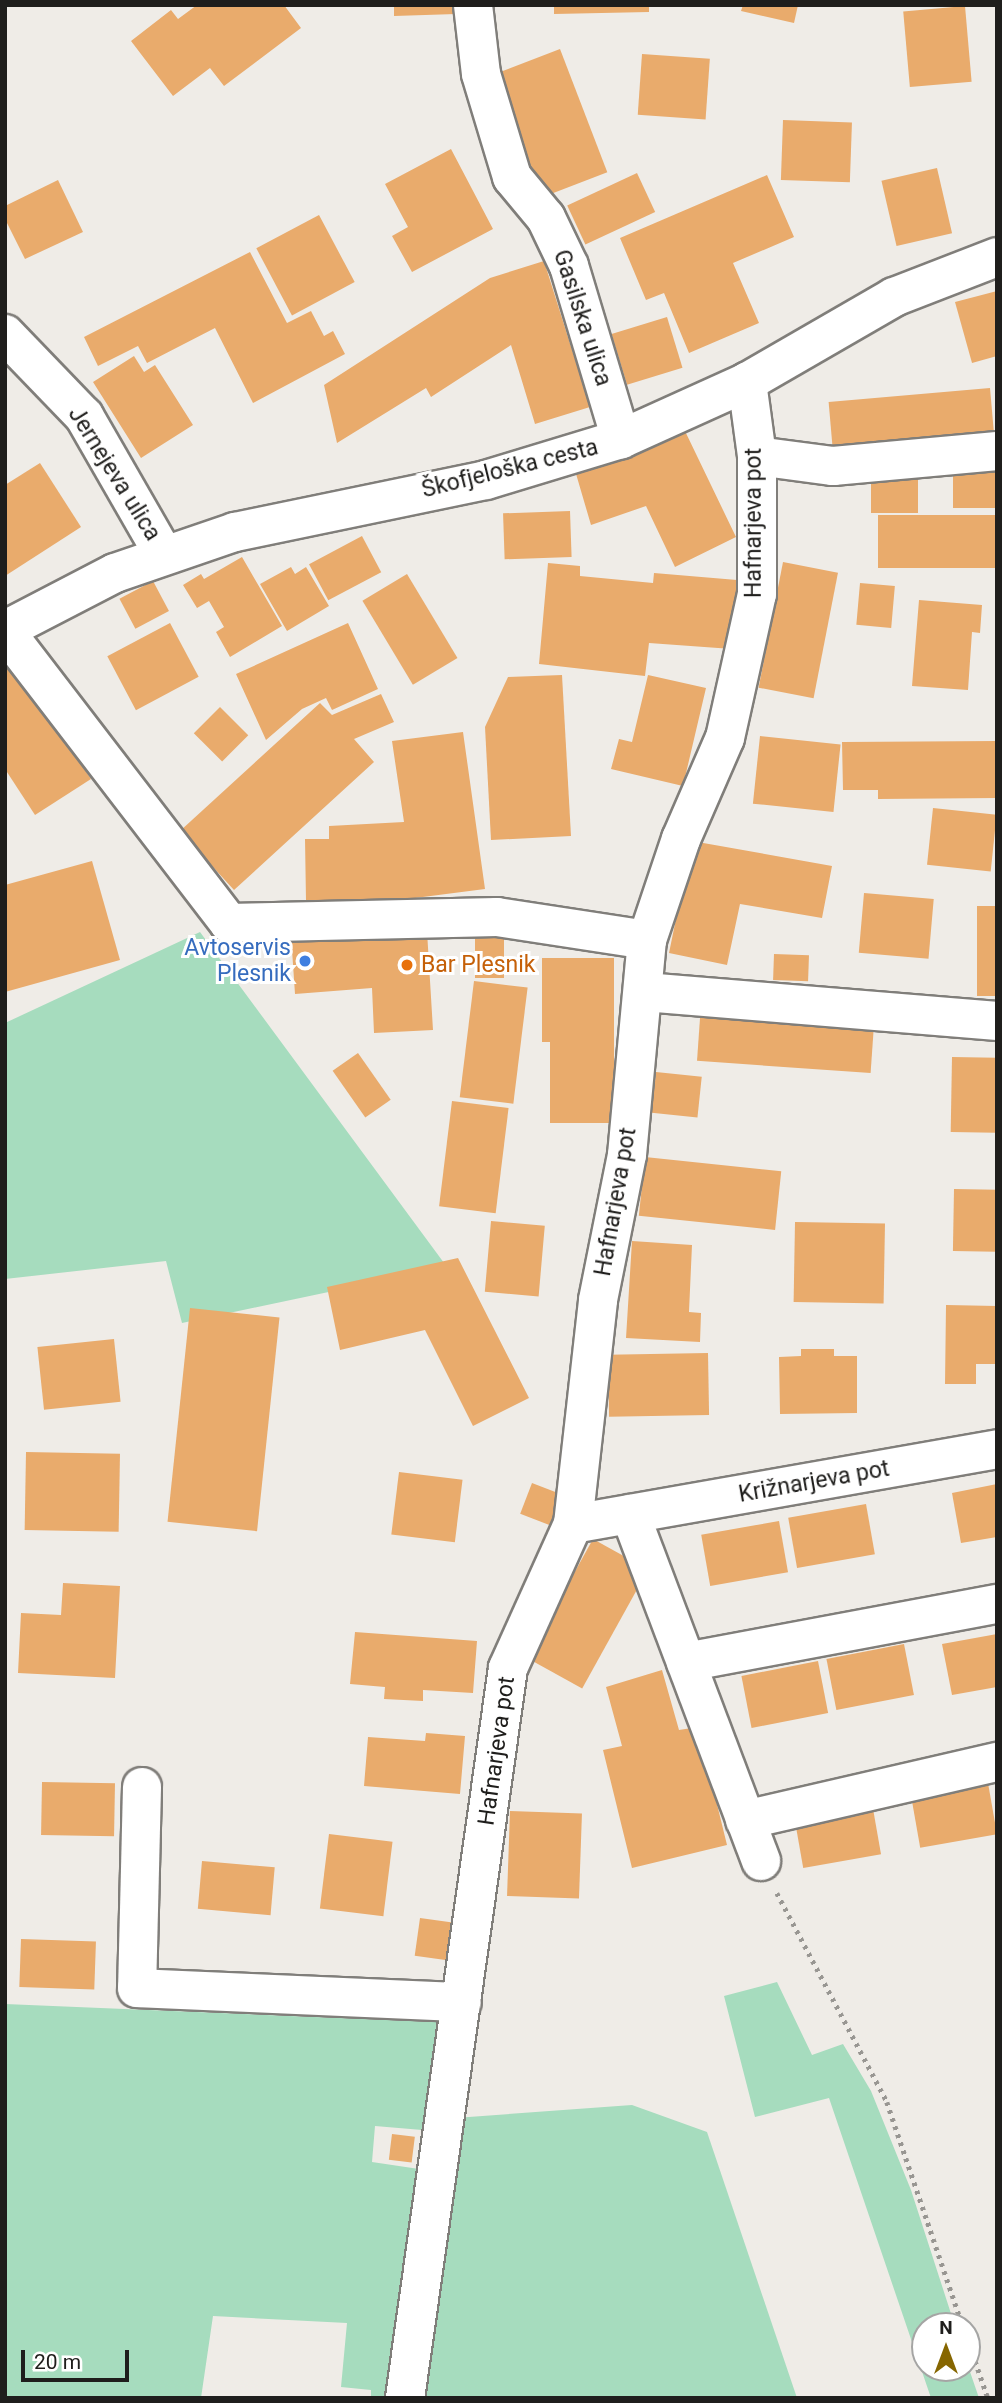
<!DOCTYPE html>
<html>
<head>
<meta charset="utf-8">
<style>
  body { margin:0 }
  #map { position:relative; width:1002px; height:2403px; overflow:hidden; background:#efece7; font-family:Roboto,sans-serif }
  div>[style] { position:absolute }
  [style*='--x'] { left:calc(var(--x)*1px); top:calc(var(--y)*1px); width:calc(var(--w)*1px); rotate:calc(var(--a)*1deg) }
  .green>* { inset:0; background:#a6dcbe }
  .building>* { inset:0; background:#e9ab6c; transform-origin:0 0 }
  .path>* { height:4.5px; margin-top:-2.25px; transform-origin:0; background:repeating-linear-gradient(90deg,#989692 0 3.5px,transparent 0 8.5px) }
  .roads { filter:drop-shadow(2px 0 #807e7a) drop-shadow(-2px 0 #807e7a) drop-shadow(0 2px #807e7a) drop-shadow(0 -2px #807e7a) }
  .minor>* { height:38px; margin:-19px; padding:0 19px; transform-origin:19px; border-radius:19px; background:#fff }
  .dots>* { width:19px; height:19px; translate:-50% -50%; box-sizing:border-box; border:4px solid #fff; border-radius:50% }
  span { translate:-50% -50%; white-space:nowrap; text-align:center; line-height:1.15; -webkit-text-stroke:6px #fff; paint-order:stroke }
  .street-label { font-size:23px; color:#1f1e1c }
  .shop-label { font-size:23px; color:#366cbe }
  .right { translate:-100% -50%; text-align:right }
  .food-label { font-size:23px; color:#c56008 }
  .left { translate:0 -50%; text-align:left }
  .frame { position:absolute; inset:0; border:7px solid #1f1e1c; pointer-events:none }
  .north { position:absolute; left:911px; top:2312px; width:70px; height:70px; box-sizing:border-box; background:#fff; border:2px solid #a5a5a4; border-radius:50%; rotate:0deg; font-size:19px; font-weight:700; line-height:28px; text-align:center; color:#1f1e1c }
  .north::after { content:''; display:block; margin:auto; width:24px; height:32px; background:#866600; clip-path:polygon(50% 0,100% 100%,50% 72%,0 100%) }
  .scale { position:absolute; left:21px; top:2350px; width:108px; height:32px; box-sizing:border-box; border:4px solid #1f1e1c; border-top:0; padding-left:9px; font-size:21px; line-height:24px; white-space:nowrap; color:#1f1e1c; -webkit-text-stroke:5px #fff; paint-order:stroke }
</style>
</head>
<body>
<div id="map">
  <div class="green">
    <div style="clip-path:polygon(200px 932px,447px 1267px,182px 1323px,166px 1261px,5px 1279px,5px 1023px)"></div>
    <div style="clip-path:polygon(777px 1982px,812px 2055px,843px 2044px,871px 2091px,911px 2190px,955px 2326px,925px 2326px,925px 2368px,967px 2368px,967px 2363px,979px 2398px,931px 2398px,829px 2098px,755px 2117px,724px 1996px)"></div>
    <div style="clip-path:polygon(5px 2004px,436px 2022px,434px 2131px,375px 2126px,372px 2162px,419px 2169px,394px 2398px,371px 2398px,371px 2390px,341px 2387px,347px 2323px,213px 2316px,201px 2398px,5px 2398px)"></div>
    <div style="clip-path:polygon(632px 2105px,707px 2132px,797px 2398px,417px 2398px,455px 2118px)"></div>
  </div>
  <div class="building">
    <div style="clip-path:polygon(197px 5px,284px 5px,301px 28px,224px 86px,210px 68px,173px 96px,131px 41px,171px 10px,178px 19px)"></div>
    <div style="clip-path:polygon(394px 5px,456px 5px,456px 14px,394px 16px)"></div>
    <div style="clip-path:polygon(554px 5px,649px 5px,649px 12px,554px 14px)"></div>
    <div style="clip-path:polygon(743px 5px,798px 5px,794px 23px,741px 11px)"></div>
    <div style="left:965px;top:6px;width:76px;height:62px;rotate:85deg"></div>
    <div style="left:560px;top:49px;width:132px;height:71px;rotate:69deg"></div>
    <div style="left:642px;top:54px;width:68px;height:61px;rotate:4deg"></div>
    <div style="left:783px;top:120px;width:69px;height:60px;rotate:2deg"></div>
    <div style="clip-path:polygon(451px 149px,493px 229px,412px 272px,392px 236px,408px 227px,385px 184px)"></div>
    <div style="left:937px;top:168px;width:67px;height:57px;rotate:77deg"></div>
    <div style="left:637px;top:173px;width:43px;height:77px;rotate:65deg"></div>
    <div style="clip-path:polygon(767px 175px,794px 237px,733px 263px,759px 323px,689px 353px,664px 293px,646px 300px,620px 238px)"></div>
    <div style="clip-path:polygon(58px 180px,83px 232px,25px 259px,5px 219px,5px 206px)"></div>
    <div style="left:319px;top:215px;width:76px;height:71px;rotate:62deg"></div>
    <div style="clip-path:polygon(250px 252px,287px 323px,311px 311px,324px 336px,333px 331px,345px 354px,253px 403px,215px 328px,147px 363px,138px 346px,98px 366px,84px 337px)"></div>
    <div style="clip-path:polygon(544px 261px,590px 407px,535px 424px,511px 345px,431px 397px,426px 388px,337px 443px,324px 385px,490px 278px)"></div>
    <div style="clip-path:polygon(997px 291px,997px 356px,972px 363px,955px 302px)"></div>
    <div style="left:667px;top:317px;width:53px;height:58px;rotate:73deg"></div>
    <div style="clip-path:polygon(134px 356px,144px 372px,155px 365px,193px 425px,141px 458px,93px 382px)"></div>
    <div style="left:990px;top:388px;width:59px;height:162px;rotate:85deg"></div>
    <div style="clip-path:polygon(684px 429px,736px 537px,675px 567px,646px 506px,591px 525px,574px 467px)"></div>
    <div style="clip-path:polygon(40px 463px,81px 527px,5px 576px,5px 485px)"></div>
    <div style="left:997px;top:466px;width:42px;height:44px;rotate:90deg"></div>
    <div style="left:871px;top:473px;width:47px;height:40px"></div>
    <div style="left:570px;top:511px;width:46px;height:67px;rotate:88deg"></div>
    <div style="left:878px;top:515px;width:119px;height:53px"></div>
    <div style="left:362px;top:536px;width:41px;height:60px;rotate:62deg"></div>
    <div style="clip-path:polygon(242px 557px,282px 626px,230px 657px,216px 632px,224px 627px,209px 601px,197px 608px,183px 585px,201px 574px,204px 579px)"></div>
    <div style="left:783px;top:562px;width:56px;height:128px;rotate:11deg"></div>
    <div style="clip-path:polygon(548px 563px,580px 566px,580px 576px,653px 583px,654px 573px,737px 580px,732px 649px,649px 643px,645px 676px,539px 664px)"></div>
    <div style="clip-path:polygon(291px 567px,295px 574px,306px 567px,329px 606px,287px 631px,260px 584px)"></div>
    <div style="left:407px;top:574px;width:98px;height:52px;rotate:59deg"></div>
    <div style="left:153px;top:581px;width:34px;height:38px;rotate:62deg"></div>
    <div style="left:860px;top:583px;width:35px;height:42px;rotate:5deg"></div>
    <div style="clip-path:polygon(919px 600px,982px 605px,980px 633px,972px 632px,968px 690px,912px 686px)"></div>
    <div style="left:170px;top:623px;width:61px;height:71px;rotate:62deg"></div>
    <div style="clip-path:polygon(348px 623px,378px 689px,332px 710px,326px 698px,302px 709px,266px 740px,236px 674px)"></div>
    <div style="clip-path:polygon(5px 649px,91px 779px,35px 815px,5px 769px)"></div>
    <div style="clip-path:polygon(562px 675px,571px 836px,491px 840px,485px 727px,508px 677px)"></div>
    <div style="clip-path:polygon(648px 675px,706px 688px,683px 786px,611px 769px,619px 739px,632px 742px)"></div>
    <div style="clip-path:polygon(381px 694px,394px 722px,354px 739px,374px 762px,234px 890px,180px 831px,320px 703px,332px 715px)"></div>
    <div style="left:220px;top:707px;width:40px;height:37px;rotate:45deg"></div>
    <div style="clip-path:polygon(463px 732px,485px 889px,415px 898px,306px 901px,305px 839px,329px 839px,329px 826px,404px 822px,392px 741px)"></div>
    <div style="left:760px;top:736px;width:81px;height:68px;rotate:6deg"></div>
    <div style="clip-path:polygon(997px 741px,997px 798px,878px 799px,878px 790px,843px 790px,842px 742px)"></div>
    <div style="left:933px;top:808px;width:64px;height:57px;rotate:6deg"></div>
    <div style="clip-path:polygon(692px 841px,832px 866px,822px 918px,740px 904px,727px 965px,669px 953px)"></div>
    <div style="clip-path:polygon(92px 861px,120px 960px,5px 992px,5px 885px)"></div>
    <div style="left:864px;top:893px;width:70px;height:60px;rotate:5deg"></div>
    <div style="left:977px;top:906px;width:20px;height:90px"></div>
    <div style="left:475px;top:930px;width:29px;height:48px"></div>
    <div style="clip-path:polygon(427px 931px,433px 1030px,374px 1033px,372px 988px,295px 994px,291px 935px)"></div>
    <div style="left:774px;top:954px;width:35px;height:26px;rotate:2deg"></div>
    <div style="clip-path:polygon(542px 958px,614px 958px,614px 1123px,550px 1123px,550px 1042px,542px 1042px)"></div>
    <div style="left:474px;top:981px;width:54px;height:117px;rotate:7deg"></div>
    <div style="left:701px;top:1004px;width:174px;height:57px;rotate:4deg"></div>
    <div style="left:358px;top:1053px;width:57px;height:31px;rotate:55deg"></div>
    <div style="left:952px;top:1057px;width:45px;height:75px;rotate:1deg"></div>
    <div style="left:656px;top:1072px;width:46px;height:41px;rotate:6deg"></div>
    <div style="left:452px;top:1101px;width:57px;height:106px;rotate:7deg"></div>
    <div style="left:645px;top:1157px;width:137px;height:59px;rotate:6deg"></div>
    <div style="left:954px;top:1189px;width:43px;height:62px;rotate:1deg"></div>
    <div style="left:491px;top:1221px;width:54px;height:71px;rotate:5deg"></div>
    <div style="left:795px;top:1222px;width:90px;height:80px;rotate:1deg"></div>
    <div style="clip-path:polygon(632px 1241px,692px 1245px,689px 1312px,701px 1313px,700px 1342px,626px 1338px)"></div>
    <div style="clip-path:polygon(458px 1258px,529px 1398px,473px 1426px,425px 1330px,340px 1350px,327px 1287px)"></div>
    <div style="clip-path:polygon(946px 1305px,997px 1306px,997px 1364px,976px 1364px,976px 1384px,945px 1384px)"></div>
    <div style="left:190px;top:1308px;width:90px;height:215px;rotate:6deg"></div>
    <div style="left:114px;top:1339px;width:63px;height:77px;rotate:84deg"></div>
    <div style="clip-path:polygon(801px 1349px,834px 1349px,834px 1356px,857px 1356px,857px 1413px,780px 1414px,779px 1357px,801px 1356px)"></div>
    <div style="left:708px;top:1353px;width:62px;height:100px;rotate:89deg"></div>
    <div style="left:26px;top:1452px;width:94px;height:78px;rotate:1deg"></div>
    <div style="left:399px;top:1472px;width:64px;height:63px;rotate:7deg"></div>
    <div style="left:532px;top:1483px;width:34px;height:33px;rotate:21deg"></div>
    <div style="clip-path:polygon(997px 1484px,997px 1537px,961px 1543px,952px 1493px)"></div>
    <div style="left:866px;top:1504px;width:51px;height:79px;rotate:80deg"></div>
    <div style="left:779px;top:1521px;width:52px;height:79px;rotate:80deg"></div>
    <div style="left:593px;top:1539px;width:63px;height:136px;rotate:29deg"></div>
    <div style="clip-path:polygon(63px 1583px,120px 1586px,115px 1678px,18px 1673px,21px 1613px,61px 1615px)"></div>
    <div style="clip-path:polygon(355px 1632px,477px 1641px,473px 1693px,423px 1690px,423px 1701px,384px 1699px,385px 1687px,350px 1684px)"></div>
    <div style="clip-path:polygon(997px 1634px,997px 1687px,952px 1695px,942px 1644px)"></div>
    <div style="left:904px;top:1644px;width:52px;height:79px;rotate:79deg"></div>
    <div style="left:818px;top:1661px;width:53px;height:78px;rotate:79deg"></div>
    <div style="clip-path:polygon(662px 1670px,679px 1730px,698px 1727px,727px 1845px,632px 1868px,603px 1750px,622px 1746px,606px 1687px)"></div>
    <div style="clip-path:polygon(426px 1733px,465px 1736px,460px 1794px,364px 1786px,368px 1737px,425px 1741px)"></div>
    <div style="left:42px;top:1782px;width:73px;height:53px;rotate:1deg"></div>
    <div style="left:988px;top:1783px;width:52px;height:78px;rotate:80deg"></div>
    <div style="left:872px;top:1803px;width:52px;height:79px;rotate:80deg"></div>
    <div style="left:510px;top:1811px;width:72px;height:85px;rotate:2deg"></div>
    <div style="left:329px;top:1834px;width:64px;height:75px;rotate:7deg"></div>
    <div style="left:202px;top:1861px;width:73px;height:48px;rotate:5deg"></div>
    <div style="left:420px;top:1918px;width:42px;height:38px;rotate:8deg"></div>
    <div style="left:21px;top:1939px;width:75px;height:48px;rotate:2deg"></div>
    <div style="left:392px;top:2134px;width:23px;height:26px;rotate:7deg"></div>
  </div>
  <div class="path">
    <div style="--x:777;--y:1893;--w:236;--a:62.2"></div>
    <div style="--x:887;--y:2102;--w:237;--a:71.3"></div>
    <div style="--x:967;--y:2337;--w:65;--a:71"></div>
  </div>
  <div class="roads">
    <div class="minor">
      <div style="--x:473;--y:5;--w:69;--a:83.4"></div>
      <div style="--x:481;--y:74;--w:108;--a:73.2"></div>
      <div style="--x:512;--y:177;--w:53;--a:50.3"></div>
      <div style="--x:546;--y:218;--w:53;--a:64.4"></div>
      <div style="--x:569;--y:266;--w:181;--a:73.3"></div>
      <div style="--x:5;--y:334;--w:114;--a:46.1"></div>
      <div style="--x:84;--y:416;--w:160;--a:60.1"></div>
      <div style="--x:757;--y:456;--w:77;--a:7.5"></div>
      <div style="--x:833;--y:466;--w:165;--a:-5.2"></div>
      <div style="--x:5;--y:630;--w:124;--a:-27.4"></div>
      <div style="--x:115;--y:573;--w:127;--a:-18.9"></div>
      <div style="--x:235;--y:532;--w:256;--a:-11.7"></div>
      <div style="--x:486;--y:480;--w:141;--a:-16.9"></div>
      <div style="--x:621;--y:439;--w:138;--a:-24.3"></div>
      <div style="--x:747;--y:382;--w:170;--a:-30"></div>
      <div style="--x:894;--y:297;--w:110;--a:-21.2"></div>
      <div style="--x:5;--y:631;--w:368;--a:52.5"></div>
      <div style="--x:229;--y:923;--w:268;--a:-1.3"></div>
      <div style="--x:497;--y:917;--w:152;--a:8.7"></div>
      <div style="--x:645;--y:992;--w:353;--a:4.7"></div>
      <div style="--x:630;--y:1514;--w:371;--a:69.3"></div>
      <div style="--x:573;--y:1524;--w:431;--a:-10"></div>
      <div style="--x:686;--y:1662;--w:316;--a:-10.6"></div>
      <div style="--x:142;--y:1787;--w:201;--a:91.4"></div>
      <div style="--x:137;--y:1988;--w:325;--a:2.5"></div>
      <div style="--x:745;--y:1820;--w:259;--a:-13"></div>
      <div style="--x:405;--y:2398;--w:737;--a:-81.97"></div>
      <div style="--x:508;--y:1668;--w:158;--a:-65.7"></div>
      <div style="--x:573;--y:1524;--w:225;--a:-83.6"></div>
      <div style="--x:598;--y:1300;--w:148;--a:-78.7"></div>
      <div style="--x:627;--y:1155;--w:216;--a:-84.7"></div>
      <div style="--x:647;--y:940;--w:107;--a:-71.4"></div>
      <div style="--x:681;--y:839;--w:110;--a:-66.5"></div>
      <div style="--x:725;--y:738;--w:148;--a:-77.5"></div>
      <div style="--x:757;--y:594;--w:138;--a:-90"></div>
      <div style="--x:757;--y:456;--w:75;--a:-97.7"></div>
    </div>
  </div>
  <div class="dots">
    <div style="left:305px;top:961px;background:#3f7fe0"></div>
    <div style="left:407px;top:965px;background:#e8710a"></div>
  </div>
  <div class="street-label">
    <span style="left:582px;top:318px;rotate:72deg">Gasilska ulica</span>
    <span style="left:510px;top:469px;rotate:-14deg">Škofjeloška cesta</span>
    <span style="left:114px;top:474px;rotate:58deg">Jernejeva ulica</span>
    <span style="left:754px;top:523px;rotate:-90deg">Hafnarjeva pot</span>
    <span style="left:616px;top:1202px;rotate:-80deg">Hafnarjeva pot</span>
    <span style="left:814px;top:1482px;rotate:-10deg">Križnarjeva pot</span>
    <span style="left:497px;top:1751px;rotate:-82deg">Hafnarjeva pot</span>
  </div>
  <div class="shop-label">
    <span class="right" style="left:291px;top:961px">Avtoservis<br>Plesnik</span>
  </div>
  <div class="food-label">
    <span class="left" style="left:421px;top:965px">Bar Plesnik</span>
  </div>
  <div class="frame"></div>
  <div class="north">N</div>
  <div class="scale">20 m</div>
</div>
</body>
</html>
